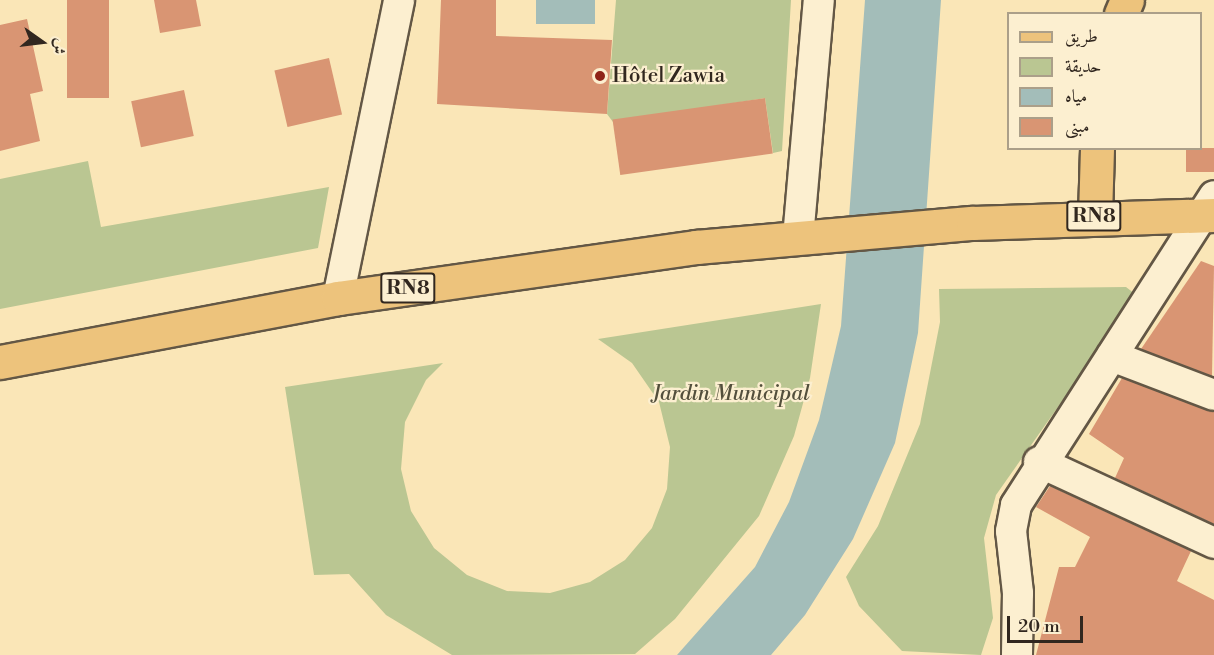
<!DOCTYPE html>
<html>
<head>
<meta charset="utf-8">
<style>
  body { margin:0 }
  #map { position:relative; width:1214px; height:655px; overflow:hidden; background:#fae6b7; font-family:"Libre Bodoni",Amiri,serif }
  div>[style] { position:absolute }
  [style*='--x'] { left:calc(var(--x)*1px); top:calc(var(--y)*1px); width:calc(var(--w)*1px); rotate:calc(var(--a)*1deg) }
  .green>* { inset:0; background:#bac692 }
  .water>* { inset:0; background:#a3bdb9; transform-origin:0 0 }
  .building>* { inset:0; background:#d99573; transform-origin:0 0 }
  .roads { filter:drop-shadow(2px 0 #635745) drop-shadow(-2px 0 #635745) drop-shadow(0 2px #635745) drop-shadow(0 -2px #635745) }
  .minor>* { height:30px; margin:-15px; padding:0 15px; transform-origin:15px; border-radius:15px; background:#fcefd0 }
  .major>* { height:33px; margin:-16.5px; padding:0 16.5px; transform-origin:16.5px; border-radius:16.5px; background:#edc37c }
  .dots>* { width:16px; height:16px; translate:-50% -50%; box-sizing:border-box; border:3px solid #fcefd0; border-radius:50% }
  span { translate:-50% -50%; white-space:nowrap; text-align:center; line-height:1.15; -webkit-text-stroke:4.5px #fcefd0; paint-order:stroke }
  .shield-label span { padding:2px 4px; background:#fcefd0; border:2px solid; border-radius:4px; -webkit-text-stroke-width:0 }
  .shield-label { font-size:20px; color:#31271f; font-weight:700 }
  .poi-label { font-size:21px; color:#31271f }
  .left { translate:0 -50%; text-align:left }
  .park-label { font-size:21px; color:#534f3c; font-style:italic }
  .legend { position:absolute; left:1007px; top:12px; width:195px; height:138px; box-sizing:border-box; background:#fcefd0; border:2px solid #ab9f89; margin:0; padding:8px 10px; list-style:none; font-size:18px; color:#31271f }
  .legend li { display:flex; align-items:center; gap:12px; height:30px }
  .legend b { width:30px; border:2px solid #ab9f89 }
  .north { position:absolute; left:12px; top:12px; width:60px; height:60px; -webkit-text-stroke:4px #fcefd0; paint-order:stroke; rotate:104deg; font-size:16px; font-weight:700; line-height:24px; text-align:center; color:#31271f }
  .north::after { content:''; display:block; margin:auto; width:21px; height:27px; background:#31271f; clip-path:polygon(50% 0,100% 100%,50% 72%,0 100%) }
  .scale { position:absolute; left:1007px; top:616px; width:76px; height:27px; box-sizing:border-box; border:3px solid #31271f; border-top:0; padding-left:8px; font-size:18px; line-height:21px; white-space:nowrap; color:#31271f; -webkit-text-stroke:4px #fcefd0; paint-order:stroke }
</style>
</head>
<body>
<div id="map">
  <div class="green">
    <div style="clip-path:polygon(616px 0,791px 0,782px 151px,773px 153px,765px 98px,613px 122px,607px 114px)"></div>
    <div style="clip-path:polygon(88px 161px,101px 227px,329px 187px,318px 248px,0 309px,0 179px)"></div>
    <div style="clip-path:polygon(1126px 287px,1135px 294px,1132px 302px,996px 495px,984px 538px,993px 618px,981px 655px,902px 651px,859px 606px,846px 577px,878px 526px,920px 424px,940px 322px,939px 289px)"></div>
    <div style="clip-path:polygon(821px 304px,810px 378px,794px 436px,759px 516px,675px 619px,635px 654px,452px 655px,386px 615px,349px 574px,314px 575px,285px 387px,443px 363px,426px 380px,405px 422px,401px 469px,411px 511px,434px 548px,467px 575px,507px 591px,550px 593px,590px 582px,625px 560px,652px 528px,667px 489px,670px 447px,659px 402px,632px 363px,598px 339px)"></div>
  </div>
  <div class="water">
    <div style="left:536px;top:0;width:59px;height:24px"></div>
    <div style="clip-path:polygon(865px 0,941px 0,918px 333px,895px 443px,853px 539px,805px 615px,771px 655px,677px 655px,755px 567px,789px 502px,819px 420px,841px 326px)"></div>
  </div>
  <div class="building">
    <div style="left:67px;top:0;width:42px;height:98px"></div>
    <div style="clip-path:polygon(154px 0,196px 0,201px 26px,160px 33px)"></div>
    <div style="clip-path:polygon(441px 0,496px 0,496px 36px,612px 40px,607px 114px,437px 104px)"></div>
    <div style="clip-path:polygon(27px 19px,43px 91px,30px 94px,40px 141px,0 151px,0 25px)"></div>
    <div style="left:329px;top:58px;width:58px;height:56px;rotate:77deg"></div>
    <div style="left:184px;top:90px;width:47px;height:54px;rotate:78deg"></div>
    <div style="left:765px;top:98px;width:56px;height:154px;rotate:82deg"></div>
    <div style="left:1186px;top:148px;width:28px;height:24px"></div>
    <div style="clip-path:polygon(1201px 261px,1214px 266px,1212px 376px,1141px 349px)"></div>
    <div style="clip-path:polygon(1122px 378px,1214px 412px,1214px 524px,1115px 478px,1124px 458px,1089px 434px)"></div>
    <div style="clip-path:polygon(1050px 486px,1191px 551px,1177px 581px,1214px 600px,1214px 655px,1036px 655px,1059px 567px,1075px 567px,1090px 537px,1036px 507px)"></div>
  </div>
  <div class="roads">
    <div class="minor">
      <div style="--x:798;--y:238;--w:239;--a:-85"></div>
      <div style="--x:338;--y:298;--w:304;--a:-78.4"></div>
      <div style="--x:1112;--y:356;--w:109;--a:20.9"></div>
      <div style="--x:1039;--y:462;--w:193;--a:24.8"></div>
      <div style="--x:1017;--y:655;--w:62;--a:-89.1"></div>
      <div style="--x:1018;--y:593;--w:62;--a:-96.4"></div>
      <div style="--x:1011;--y:531;--w:26;--a:-79"></div>
      <div style="--x:1016;--y:505;--w:367;--a:-57.3"></div>
    </div>
    <div class="major">
      <div style="--x:1121;--y:14;--w:15;--a:-67"></div>
      <div style="--x:1095;--y:216;--w:68;--a:-88.3"></div>
      <div style="--x:0;--y:362;--w:344;--a:-10.7"></div>
      <div style="--x:338;--y:298;--w:362;--a:-8.1"></div>
      <div style="--x:696;--y:247;--w:278;--a:-5"></div>
      <div style="--x:973;--y:223;--w:241;--a:-1.9"></div>
    </div>
  </div>
  <div class="dots">
    <div style="left:600px;top:76px;background:#8f2418"></div>
  </div>
  <div class="shield-label">
    <span style="left:1094px;top:216px">RN8</span>
    <span style="left:408px;top:288px">RN8</span>
  </div>
  <div class="poi-label">
    <span class="left" style="left:612px;top:76px">Hôtel Zawia</span>
  </div>
  <div class="park-label">
    <span style="left:731px;top:394px">Jardin Municipal</span>
  </div>
  <ul class="legend">
  <li><b style="height:8px;background:#edc37c"></b>طريق</li>
  <li><b style="height:16px;background:#bac692"></b>حديقة</li>
  <li><b style="height:16px;background:#a3bdb9"></b>مياه</li>
  <li><b style="height:16px;background:#d99573"></b>مبنى</li>
  </ul>
  <div class="north">ش</div>
  <div class="scale">20 m</div>
</div>
</body>
</html>
